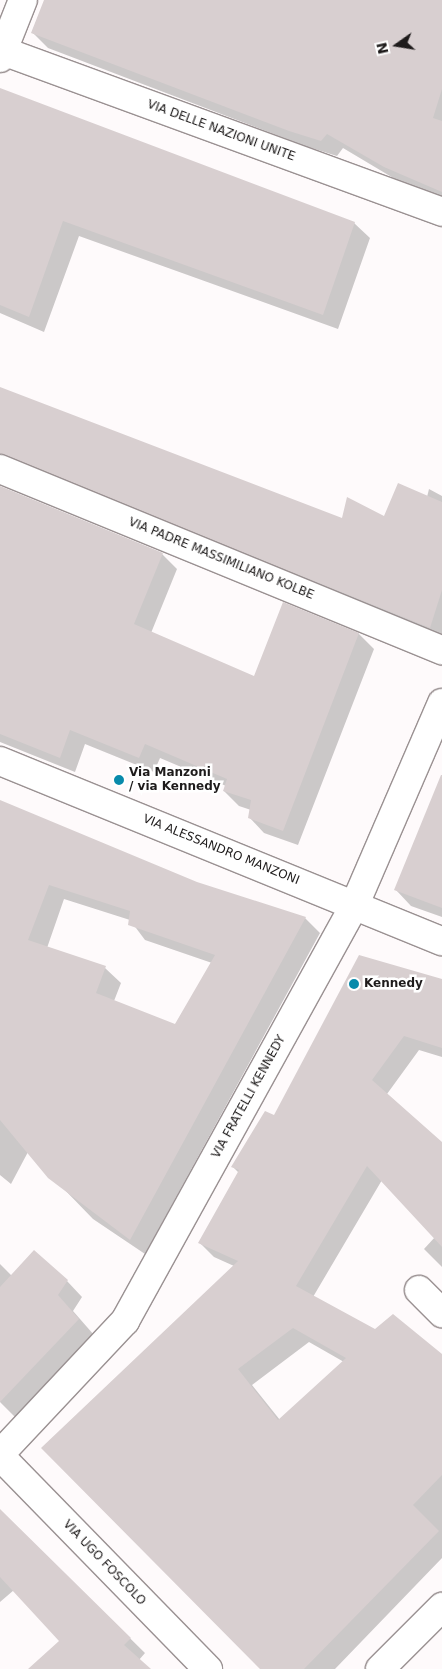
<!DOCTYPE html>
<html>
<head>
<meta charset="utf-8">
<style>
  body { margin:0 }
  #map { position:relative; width:442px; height:1669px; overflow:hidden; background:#fefafb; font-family:"DejaVu Sans",sans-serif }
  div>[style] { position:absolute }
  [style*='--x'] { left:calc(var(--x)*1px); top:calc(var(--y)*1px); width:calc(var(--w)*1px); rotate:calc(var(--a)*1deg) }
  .shadow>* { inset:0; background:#0003 }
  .building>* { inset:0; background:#d8cfd0 }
  .roads { filter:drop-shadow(1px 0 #9a9192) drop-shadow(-1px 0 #9a9192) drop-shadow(0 1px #9a9192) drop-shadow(0 -1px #9a9192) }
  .minor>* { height:28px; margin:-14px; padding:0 14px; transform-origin:14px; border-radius:14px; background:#fff }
  .dots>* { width:14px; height:14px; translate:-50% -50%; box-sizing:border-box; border:2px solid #fff; border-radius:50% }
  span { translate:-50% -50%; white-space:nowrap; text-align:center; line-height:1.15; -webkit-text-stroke:5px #fff; paint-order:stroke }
  .street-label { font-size:12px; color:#1e1b1b }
  .poi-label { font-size:12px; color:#1e1b1b; font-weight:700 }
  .left { translate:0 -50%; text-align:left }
  .north { position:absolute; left:372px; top:20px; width:50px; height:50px; -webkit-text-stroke:4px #fff; paint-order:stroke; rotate:257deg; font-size:14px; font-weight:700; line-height:20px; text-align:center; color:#1e1b1b }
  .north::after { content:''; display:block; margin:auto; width:18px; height:22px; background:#1e1b1b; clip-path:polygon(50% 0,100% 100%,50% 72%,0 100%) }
</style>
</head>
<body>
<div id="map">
  <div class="shadow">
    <div style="clip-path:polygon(45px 0,442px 0,442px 200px,400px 182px,343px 148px,337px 156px,305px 146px,48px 48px,32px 32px)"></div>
    <div style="clip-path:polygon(0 93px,354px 223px,370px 238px,338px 329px,79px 236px,44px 332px,0 313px)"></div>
    <div style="clip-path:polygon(0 388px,342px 520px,385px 518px,427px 497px,429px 489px,442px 496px,442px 641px,5px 471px,0 484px)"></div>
    <div style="clip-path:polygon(0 487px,162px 554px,177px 569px,151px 633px,255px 678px,284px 604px,359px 634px,374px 649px,298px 845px,264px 833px,250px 818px,251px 810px,239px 806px,224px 791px,226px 786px,160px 758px,154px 772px,85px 744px,75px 772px,0 742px)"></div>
    <div style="clip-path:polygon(442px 775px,442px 917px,411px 906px,396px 890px)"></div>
    <div style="clip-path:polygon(evenodd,0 801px,197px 883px,305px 918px,320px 933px,145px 1254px,93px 1219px,28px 1152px,11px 1184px,0 1175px,0 801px,64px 899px,130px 920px,145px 940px,212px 963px,175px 1025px,114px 1001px,121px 983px,105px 968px,47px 948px,64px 899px)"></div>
    <div style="clip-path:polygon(evenodd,442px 980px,442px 1057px,419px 1050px,387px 1094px,442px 1144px,442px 1267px,424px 1249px,435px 1237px,382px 1180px,313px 1297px,375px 1330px,442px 1390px,442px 1558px,335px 1669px,261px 1669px,42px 1448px,234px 1266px,214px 1257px,200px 1243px,239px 1173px,233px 1167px,275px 1116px,442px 980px,309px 1342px,344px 1362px,280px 1420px,252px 1385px,309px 1342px)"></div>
    <div style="clip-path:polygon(0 1264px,12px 1276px,67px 1281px,82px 1297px,73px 1311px,94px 1335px,15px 1417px,0 1402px)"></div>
    <div style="clip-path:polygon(0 1510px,145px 1653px,139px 1660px,149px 1669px,30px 1669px,61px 1641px,14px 1590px,0 1602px)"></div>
  </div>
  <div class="building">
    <div style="clip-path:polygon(44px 0,442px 0,442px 89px,433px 118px,442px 121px,442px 192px,384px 167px,327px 134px,321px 141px,289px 131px,31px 33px)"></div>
    <div style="clip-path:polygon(0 88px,355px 222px,323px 315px,63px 221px,29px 317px,0 305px)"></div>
    <div style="clip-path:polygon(0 387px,342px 518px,347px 497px,384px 516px,398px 483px,442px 502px,442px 590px,430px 628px,0 454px)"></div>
    <div style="clip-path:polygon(0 486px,163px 553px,134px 624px,254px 676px,283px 602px,359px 633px,283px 831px,248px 818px,251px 800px,223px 791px,227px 779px,145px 744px,139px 758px,70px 730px,60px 758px,0 734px)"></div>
    <div style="clip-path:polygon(441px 775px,442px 775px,442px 908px,394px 890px)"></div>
    <div style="clip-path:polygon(evenodd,0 800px,197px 882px,306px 917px,130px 1240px,48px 1178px,0 1120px,0 800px,49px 885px,130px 911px,128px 925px,215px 955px,175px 1024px,96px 993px,106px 966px,28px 940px,49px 885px)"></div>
    <div style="clip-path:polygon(evenodd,359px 955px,442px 979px,442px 1048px,404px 1036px,372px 1080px,442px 1142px,442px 1247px,367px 1166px,296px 1286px,375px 1329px,393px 1314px,442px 1354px,442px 1475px,413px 1505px,439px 1531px,304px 1669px,260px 1669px,41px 1448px,238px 1261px,198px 1243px,239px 1170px,231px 1167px,265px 1111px,274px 1115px,359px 955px,293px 1328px,346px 1358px,278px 1420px,238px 1369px,293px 1328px)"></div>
    <div style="clip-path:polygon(34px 1250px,68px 1280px,58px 1295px,79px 1319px,0 1402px,0 1287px)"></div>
    <div style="clip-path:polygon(0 1509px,131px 1638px,124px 1645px,151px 1669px,28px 1669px,59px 1641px,0 1577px)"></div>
  </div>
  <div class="roads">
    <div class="minor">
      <div style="--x:0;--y:50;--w:471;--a:20.1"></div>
      <div style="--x:0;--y:58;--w:62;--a:-68.4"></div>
      <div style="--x:0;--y:469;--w:478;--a:22.3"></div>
      <div style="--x:0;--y:761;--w:477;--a:22.2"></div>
      <div style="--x:419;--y:1290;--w:33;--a:45"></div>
      <div style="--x:0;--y:1454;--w:183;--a:-46.8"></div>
      <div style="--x:125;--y:1321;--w:476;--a:-61.1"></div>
      <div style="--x:355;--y:904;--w:219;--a:-66.6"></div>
      <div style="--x:0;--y:1456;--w:298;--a:45.7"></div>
      <div style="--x:380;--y:1669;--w:88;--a:-45"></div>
    </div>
  </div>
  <div class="dots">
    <div style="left:119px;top:780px;background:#088aab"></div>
    <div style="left:354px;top:984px;background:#088aab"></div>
  </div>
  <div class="street-label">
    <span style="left:221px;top:131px;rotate:20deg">VIA DELLE NAZIONI UNITE</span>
    <span style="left:221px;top:559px;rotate:22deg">VIA PADRE MASSIMILIANO KOLBE</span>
    <span style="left:221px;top:850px;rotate:22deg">VIA ALESSANDRO MANZONI</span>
    <span style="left:249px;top:1097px;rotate:-61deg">VIA FRATELLI KENNEDY</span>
    <span style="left:104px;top:1563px;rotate:46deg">VIA UGO FOSCOLO</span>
  </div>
  <div class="poi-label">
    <span class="left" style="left:129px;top:780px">Via Manzoni<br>/ via Kennedy</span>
    <span class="left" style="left:364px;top:984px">Kennedy</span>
  </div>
  <div class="north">N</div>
</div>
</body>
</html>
